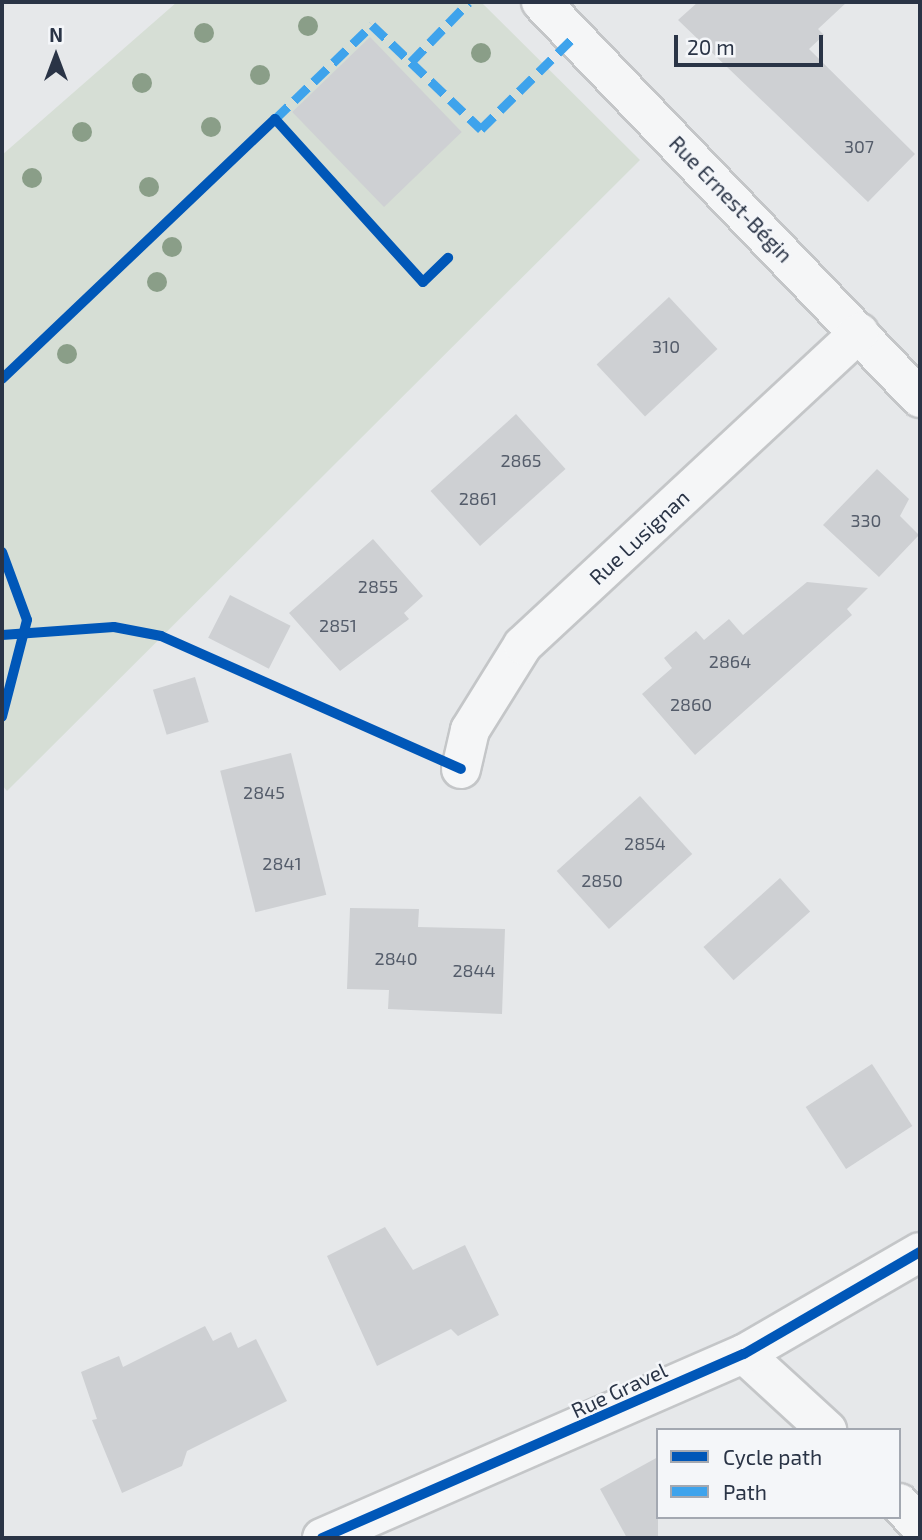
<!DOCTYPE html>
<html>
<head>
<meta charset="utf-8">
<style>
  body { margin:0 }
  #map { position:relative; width:922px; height:1540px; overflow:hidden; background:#e6e8ea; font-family:"Exo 2",sans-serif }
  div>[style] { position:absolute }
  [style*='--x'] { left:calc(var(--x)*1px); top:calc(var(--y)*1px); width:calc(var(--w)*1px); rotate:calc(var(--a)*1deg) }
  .green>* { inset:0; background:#d6ded5 }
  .building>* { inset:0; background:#ced0d3; transform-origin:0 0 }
  .roads { filter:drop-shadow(2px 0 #c4c6c8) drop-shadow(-2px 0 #c4c6c8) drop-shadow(0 2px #c4c6c8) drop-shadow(0 -2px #c4c6c8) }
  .minor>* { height:38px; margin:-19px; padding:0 19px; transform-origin:19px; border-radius:19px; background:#f5f6f7 }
  .quiet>* { height:9px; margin-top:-4.5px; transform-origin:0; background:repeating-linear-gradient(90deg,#3ea3ec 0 18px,transparent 0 27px) }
  .cycleway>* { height:10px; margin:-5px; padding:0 5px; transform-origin:5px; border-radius:5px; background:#0057b8 }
  .trees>* { width:20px; height:20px; margin:-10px; border-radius:50%; background:#8a9e88 }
  span { translate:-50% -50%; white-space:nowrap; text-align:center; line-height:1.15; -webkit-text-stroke:5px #f4f6f9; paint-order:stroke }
  .number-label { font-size:18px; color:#545c6a }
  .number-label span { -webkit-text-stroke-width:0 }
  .street-label { font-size:21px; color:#2a3446 }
  .frame { position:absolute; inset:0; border:4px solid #2a3446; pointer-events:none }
  .legend { position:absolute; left:656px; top:1428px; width:245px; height:91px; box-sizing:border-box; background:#f4f6f9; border:2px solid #a3a8b1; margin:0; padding:9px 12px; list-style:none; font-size:21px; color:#2a3446 }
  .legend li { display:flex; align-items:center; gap:14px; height:35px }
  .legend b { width:35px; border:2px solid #a3a8b1 }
  .north { position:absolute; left:21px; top:21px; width:70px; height:70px; -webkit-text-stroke:5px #f4f6f9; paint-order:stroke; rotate:0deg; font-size:19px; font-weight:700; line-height:28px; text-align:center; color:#2a3446 }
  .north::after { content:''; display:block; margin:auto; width:24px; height:32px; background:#2a3446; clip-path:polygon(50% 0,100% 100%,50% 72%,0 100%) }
  .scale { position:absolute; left:674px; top:35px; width:149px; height:32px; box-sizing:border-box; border:4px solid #2a3446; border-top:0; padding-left:9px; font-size:21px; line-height:24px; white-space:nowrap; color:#2a3446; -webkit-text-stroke:5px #f4f6f9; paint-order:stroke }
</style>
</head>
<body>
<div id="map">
  <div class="green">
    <div style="clip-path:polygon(177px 2px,481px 2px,640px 160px,7px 791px,2px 785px,2px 155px)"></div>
  </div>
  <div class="building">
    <div style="clip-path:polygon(698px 2px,847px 2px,818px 29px,824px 35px,809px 49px,915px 154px,868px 202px,678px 20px)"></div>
    <div style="left:370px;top:37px;width:132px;height:108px;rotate:46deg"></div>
    <div style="left:669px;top:297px;width:71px;height:99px;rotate:47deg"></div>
    <div style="left:516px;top:414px;width:74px;height:115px;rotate:48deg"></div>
    <div style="clip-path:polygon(877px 469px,909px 499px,900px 516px,919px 535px,879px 577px,823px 525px)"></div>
    <div style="clip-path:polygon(373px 539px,423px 596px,404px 613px,409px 619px,340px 671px,289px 613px)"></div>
    <div style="clip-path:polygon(807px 582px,868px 588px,847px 609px,852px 615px,695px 755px,642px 694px,672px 668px,664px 658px,696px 631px,704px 640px,729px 619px,743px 635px)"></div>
    <div style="left:230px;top:595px;width:68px;height:48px;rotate:27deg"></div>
    <div style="left:195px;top:677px;width:47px;height:44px;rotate:73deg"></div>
    <div style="left:291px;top:753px;width:146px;height:73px;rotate:76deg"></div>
    <div style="left:640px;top:796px;width:78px;height:112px;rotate:48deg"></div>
    <div style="left:780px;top:878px;width:45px;height:103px;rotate:48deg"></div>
    <div style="clip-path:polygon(350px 908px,419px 909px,418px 927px,505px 929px,502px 1014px,388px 1009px,389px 990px,347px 989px)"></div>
    <div style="left:872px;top:1064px;width:74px;height:79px;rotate:57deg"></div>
    <div style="clip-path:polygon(385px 1227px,413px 1270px,465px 1245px,499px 1315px,458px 1336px,451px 1329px,377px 1366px,327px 1256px)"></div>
    <div style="clip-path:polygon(205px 1326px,213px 1341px,231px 1332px,238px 1348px,256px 1339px,287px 1401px,187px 1451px,182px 1466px,122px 1493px,92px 1420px,97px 1419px,81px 1372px,119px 1356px,123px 1367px)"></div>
    <div style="clip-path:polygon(658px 1457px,658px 1538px,627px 1538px,600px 1489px)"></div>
  </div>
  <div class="roads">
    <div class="minor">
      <div style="--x:541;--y:2;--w:548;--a:46.26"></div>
      <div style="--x:461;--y:769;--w:40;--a:-77"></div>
      <div style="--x:470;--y:730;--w:100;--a:-58.1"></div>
      <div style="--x:523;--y:645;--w:459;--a:-42.9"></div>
      <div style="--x:744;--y:1354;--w:113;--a:42.5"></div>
      <div style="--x:899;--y:1503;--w:31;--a:48"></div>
      <div style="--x:322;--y:1538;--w:460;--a:-23.6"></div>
      <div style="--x:744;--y:1354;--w:203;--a:-30.1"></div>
    </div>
  </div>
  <div class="quiet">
    <div style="--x:411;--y:62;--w:83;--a:-46"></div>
    <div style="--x:275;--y:119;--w:135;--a:-44.1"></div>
    <div style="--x:372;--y:25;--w:151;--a:43.7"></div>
    <div style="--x:481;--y:129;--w:132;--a:-44.7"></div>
  </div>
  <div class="cycleway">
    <div style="--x:2;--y:379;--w:377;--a:-43.6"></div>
    <div style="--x:275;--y:119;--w:220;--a:47.8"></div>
    <div style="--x:423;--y:282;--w:35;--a:-44"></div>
    <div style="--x:2;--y:552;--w:72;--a:69.8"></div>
    <div style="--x:27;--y:620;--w:100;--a:104.5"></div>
    <div style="--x:2;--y:635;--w:112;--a:-4.1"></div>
    <div style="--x:114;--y:627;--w:48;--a:10.8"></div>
    <div style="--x:161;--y:636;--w:328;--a:23.9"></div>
    <div style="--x:322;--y:1538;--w:460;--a:-23.6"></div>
    <div style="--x:744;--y:1354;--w:203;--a:-30.1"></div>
  </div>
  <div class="trees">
    <div style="left:308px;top:26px"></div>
    <div style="left:204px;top:33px"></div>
    <div style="left:481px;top:53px"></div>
    <div style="left:260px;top:75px"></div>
    <div style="left:142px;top:83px"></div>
    <div style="left:211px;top:127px"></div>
    <div style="left:82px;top:132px"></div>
    <div style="left:32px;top:178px"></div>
    <div style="left:149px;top:187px"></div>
    <div style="left:172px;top:247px"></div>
    <div style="left:157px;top:282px"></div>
    <div style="left:67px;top:354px"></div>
  </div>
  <div class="number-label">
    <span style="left:859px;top:146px">307</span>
    <span style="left:666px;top:346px">310</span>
    <span style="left:521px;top:460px">2865</span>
    <span style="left:478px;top:498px">2861</span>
    <span style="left:866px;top:520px">330</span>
    <span style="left:378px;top:586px">2855</span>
    <span style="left:338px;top:625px">2851</span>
    <span style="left:730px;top:661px">2864</span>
    <span style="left:691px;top:704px">2860</span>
    <span style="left:264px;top:792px">2845</span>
    <span style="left:645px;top:843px">2854</span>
    <span style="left:282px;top:863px">2841</span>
    <span style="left:602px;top:880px">2850</span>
    <span style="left:396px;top:958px">2840</span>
    <span style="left:474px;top:970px">2844</span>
  </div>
  <div class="street-label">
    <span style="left:731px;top:199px;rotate:46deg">Rue Ernest-Bégin</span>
    <span style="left:639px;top:537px;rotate:-43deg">Rue Lusignan</span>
    <span style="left:619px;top:1390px;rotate:-25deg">Rue Gravel</span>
  </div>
  <div class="frame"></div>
  <ul class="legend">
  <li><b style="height:9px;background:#0057b8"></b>Cycle path</li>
  <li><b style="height:9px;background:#3ea3ec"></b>Path</li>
  </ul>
  <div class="north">N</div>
  <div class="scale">20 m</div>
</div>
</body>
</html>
